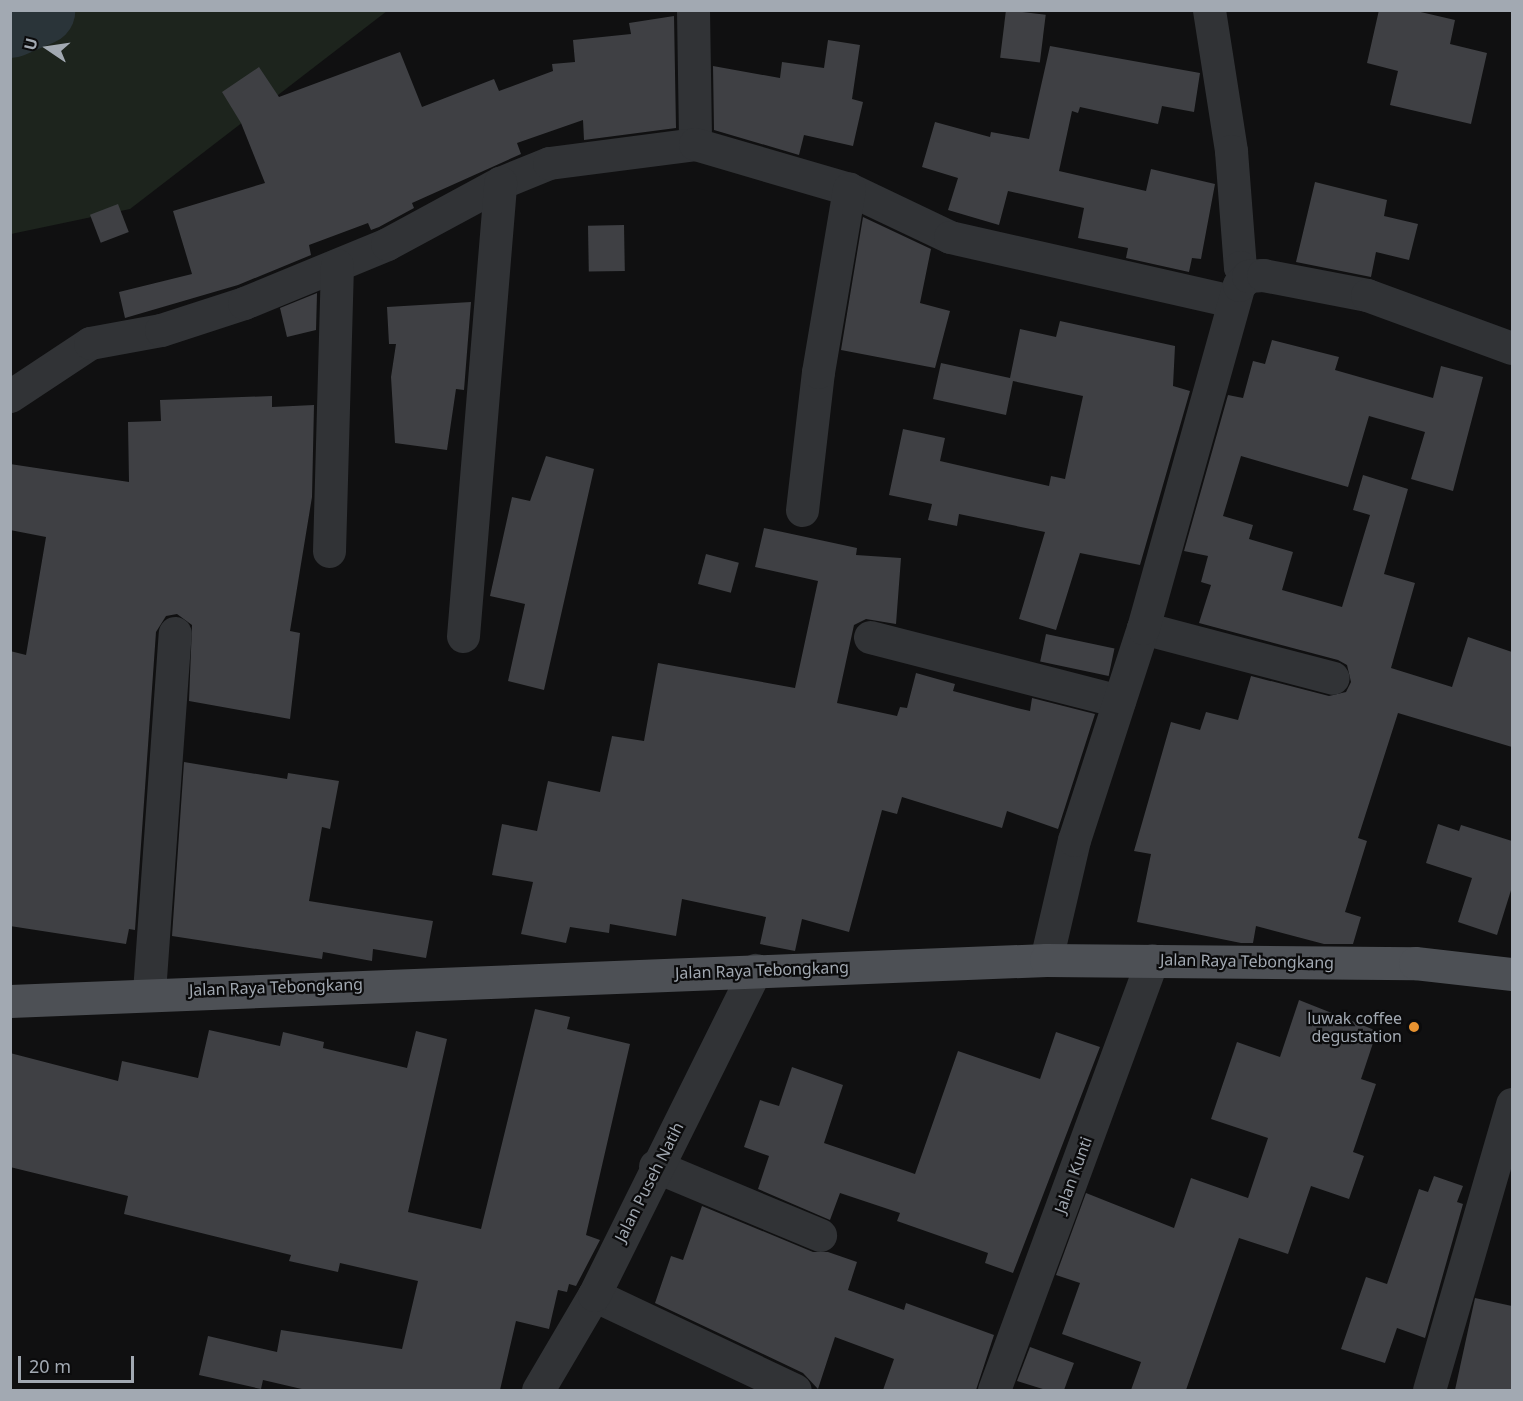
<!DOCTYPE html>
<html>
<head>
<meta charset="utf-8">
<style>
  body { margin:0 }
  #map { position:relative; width:1523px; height:1401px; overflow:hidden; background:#101011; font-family:"Noto Sans",sans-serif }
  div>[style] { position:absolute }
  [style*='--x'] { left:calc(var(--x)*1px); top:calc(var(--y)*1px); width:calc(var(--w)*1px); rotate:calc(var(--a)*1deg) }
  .green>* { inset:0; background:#1d241d }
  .river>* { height:69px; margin:-34.5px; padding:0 34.5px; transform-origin:34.5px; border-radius:34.5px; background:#2a3439 }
  .building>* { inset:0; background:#3f4044; transform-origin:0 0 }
  .street>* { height:33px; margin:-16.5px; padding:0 16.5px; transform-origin:16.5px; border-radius:16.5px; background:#313336 }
  .primary>* { height:33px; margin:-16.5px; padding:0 16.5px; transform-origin:16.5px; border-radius:16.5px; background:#4d5055 }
  .dots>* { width:16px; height:16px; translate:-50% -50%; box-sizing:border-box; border:3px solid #0b0b0c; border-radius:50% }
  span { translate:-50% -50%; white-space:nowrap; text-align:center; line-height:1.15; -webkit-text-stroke:4.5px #0b0b0c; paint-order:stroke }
  .street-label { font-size:16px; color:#a2a9b2 }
  .poi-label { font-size:16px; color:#a2a9b2 }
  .right { translate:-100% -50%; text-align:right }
  .frame { position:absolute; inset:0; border:12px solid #a2a9b2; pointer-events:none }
  .north { position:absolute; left:18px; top:18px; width:60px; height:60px; -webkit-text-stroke:4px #0b0b0c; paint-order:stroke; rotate:283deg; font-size:16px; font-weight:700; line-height:24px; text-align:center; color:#a2a9b2 }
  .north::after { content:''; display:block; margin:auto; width:21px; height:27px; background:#a2a9b2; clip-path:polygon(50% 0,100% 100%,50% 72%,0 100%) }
  .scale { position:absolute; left:18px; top:1356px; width:116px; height:27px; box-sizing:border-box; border:3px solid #a2a9b2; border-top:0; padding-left:8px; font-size:18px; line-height:21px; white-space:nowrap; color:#a2a9b2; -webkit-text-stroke:4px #0b0b0c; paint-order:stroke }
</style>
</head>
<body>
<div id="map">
  <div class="green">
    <div style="clip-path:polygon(11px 11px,387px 11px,130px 209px,11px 234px)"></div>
  </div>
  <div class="river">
    <div style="--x:10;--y:23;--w:33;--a:-23"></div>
  </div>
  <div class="building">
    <div style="left:1006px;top:10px;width:40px;height:48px;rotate:7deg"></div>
    <div style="clip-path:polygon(1379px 10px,1412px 10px,1455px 20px,1450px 44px,1487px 53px,1471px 124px,1390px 105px,1398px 71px,1367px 63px)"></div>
    <div style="clip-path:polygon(674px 16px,676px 128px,584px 140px,583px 120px,517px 143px,521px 154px,412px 203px,414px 208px,379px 227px,371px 230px,368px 223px,309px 245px,311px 255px,238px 285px,125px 318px,119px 292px,192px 274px,173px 211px,265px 183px,241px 123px,222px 92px,259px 67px,279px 97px,400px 52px,422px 107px,494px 79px,499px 91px,553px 71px,552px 64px,575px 62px,573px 40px,631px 34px,629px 23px)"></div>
    <div style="clip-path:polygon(828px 40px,860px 45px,852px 99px,863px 102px,853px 146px,804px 135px,799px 155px,714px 130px,713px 66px,780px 78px,782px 62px,824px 68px)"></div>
    <div style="clip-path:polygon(1050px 46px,1200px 73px,1194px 112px,1162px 106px,1158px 124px,1080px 107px,1078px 113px,1072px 111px,1059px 171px,1146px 191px,1151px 169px,1215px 184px,1201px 259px,1192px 258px,1189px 272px,1126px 258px,1128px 248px,1078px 238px,1084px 208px,1008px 191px,999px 225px,948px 210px,958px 178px,922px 167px,935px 122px,990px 137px,991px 132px,1029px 139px)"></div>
    <div style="clip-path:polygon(1315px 182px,1387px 200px,1384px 216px,1418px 224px,1409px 260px,1376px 252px,1371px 277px,1296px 262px)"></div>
    <div style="left:118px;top:204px;width:30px;height:30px;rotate:69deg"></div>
    <div style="clip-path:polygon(863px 217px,931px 249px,920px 303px,950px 311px,935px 368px,841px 350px)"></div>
    <div style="left:624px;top:225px;width:46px;height:36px;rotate:89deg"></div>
    <div style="clip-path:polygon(317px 293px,316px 330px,287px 337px,280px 308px)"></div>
    <div style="clip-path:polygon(471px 302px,464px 390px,456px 389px,447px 450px,395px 443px,391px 377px,396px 344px,389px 344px,387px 307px)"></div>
    <div style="clip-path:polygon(1060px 321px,1175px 346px,1173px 386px,1190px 391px,1140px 565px,1080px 553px,1056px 630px,1019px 619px,1045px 532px,959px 514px,957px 526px,928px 520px,932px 504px,889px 495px,903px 429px,945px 438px,940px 461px,1049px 486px,1051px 476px,1065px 479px,1083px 396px,1013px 381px,1006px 415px,933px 399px,941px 363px,1010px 378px,1020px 329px,1056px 337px)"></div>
    <div style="clip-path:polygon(1272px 340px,1339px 357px,1335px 370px,1433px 398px,1441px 366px,1483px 377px,1453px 491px,1411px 479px,1425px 432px,1369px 416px,1348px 487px,1241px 456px,1223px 516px,1253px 525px,1249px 539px,1293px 552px,1282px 590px,1342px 607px,1370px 515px,1353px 510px,1363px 475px,1408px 489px,1384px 574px,1415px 583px,1391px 668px,1452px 687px,1468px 637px,1512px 652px,1512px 747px,1398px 713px,1358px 838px,1367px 841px,1345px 912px,1361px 917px,1353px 944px,1324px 944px,1256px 926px,1253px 943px,1241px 943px,1137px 922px,1151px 854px,1134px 851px,1171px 722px,1200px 730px,1206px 712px,1238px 720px,1251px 676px,1329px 696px,1346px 692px,1351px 682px,1347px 665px,1338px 660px,1199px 623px,1211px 585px,1201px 582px,1208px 556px,1184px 551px,1228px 395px,1243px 398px,1253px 361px,1265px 364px)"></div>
    <div style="clip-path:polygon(272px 396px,272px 407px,314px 405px,312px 497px,290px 631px,300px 633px,290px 719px,189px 701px,192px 625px,177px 614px,166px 616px,156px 632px,135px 930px,129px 929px,126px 944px,10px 926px,10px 651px,26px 655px,46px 537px,10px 530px,10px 464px,129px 482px,128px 422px,161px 421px,160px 400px)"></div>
    <div style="clip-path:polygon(546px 456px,594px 469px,544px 690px,508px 681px,525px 604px,490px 596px,512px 497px,530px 501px)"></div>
    <div style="clip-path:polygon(764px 528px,857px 548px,856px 555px,901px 558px,896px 624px,866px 619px,854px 625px,837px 703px,897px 716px,900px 707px,907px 708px,916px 673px,955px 684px,953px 691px,1017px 708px,1030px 711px,1032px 698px,1095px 714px,1058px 829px,1007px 811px,1002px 828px,902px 797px,897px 814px,882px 810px,849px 932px,802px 919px,795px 951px,760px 944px,766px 917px,682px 899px,676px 936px,610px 924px,609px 933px,570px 927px,566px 943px,521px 934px,533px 882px,492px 875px,502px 824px,537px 831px,548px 781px,600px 792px,612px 736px,644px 741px,658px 663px,795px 688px,818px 581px,755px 567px)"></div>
    <div style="left:706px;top:554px;width:34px;height:31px;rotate:15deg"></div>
    <div style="left:1046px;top:634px;width:70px;height:28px;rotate:12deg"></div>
    <div style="clip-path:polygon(184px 762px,287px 779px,288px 773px,339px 781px,330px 829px,322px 827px,309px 901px,433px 921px,426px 958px,373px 949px,372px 961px,323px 952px,322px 959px,172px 936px)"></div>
    <div style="clip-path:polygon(1438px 824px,1459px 831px,1461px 825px,1512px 841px,1512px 887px,1497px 935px,1458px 922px,1472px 878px,1426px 863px)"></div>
    <div style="clip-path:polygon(1299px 1000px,1377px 1031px,1361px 1079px,1376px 1084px,1353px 1152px,1364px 1156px,1349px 1199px,1311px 1186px,1288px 1254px,1239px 1238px,1186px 1390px,1131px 1390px,1141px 1362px,1062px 1334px,1080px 1283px,1056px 1275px,1086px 1193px,1174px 1228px,1191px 1178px,1248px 1198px,1268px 1138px,1211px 1119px,1237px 1042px,1280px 1057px)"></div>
    <div style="clip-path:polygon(535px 1009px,570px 1017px,567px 1029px,630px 1044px,586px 1235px,600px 1240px,576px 1286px,569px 1284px,567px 1292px,558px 1290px,549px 1329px,516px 1321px,500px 1390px,306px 1390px,263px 1380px,261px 1389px,199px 1375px,208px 1336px,277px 1352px,281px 1330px,402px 1349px,418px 1281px,340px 1263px,338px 1272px,289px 1261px,291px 1255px,124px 1214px,128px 1196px,10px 1167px,10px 1053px,118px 1081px,122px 1061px,198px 1078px,209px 1030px,280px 1046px,283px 1032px,324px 1042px,323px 1048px,407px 1068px,416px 1031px,447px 1039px,408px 1212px,481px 1229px)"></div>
    <div style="clip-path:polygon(1056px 1032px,1100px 1047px,1013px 1273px,985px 1263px,988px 1253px,897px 1221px,900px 1213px,840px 1193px,830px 1220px,758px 1189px,769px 1156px,744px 1147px,760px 1100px,779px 1106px,792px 1067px,843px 1085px,824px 1143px,915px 1174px,958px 1051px,1040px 1079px)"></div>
    <div style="clip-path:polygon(1434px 1176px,1463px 1186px,1457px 1202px,1463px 1204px,1425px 1338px,1397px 1328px,1385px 1363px,1341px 1349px,1366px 1277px,1387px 1284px,1419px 1189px,1428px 1192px)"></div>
    <div style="clip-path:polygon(702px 1206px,813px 1252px,828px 1252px,857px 1262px,848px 1290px,904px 1310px,906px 1303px,994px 1335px,976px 1390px,883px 1390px,894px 1359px,835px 1337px,818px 1389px,803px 1373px,655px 1303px,671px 1256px,683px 1260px)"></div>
    <div style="clip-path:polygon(1475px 1298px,1512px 1306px,1512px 1390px,1455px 1390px)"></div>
    <div style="clip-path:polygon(1030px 1347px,1074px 1363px,1064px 1390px,1046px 1390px,1017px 1381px)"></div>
  </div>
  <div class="street">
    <div style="--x:693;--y:10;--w:134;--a:89.1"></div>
    <div style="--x:1209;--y:10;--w:143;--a:81.1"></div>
    <div style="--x:1231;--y:151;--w:116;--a:85.6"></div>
    <div style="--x:1240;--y:267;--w:12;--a:48"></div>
    <div style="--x:10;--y:396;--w:96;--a:-33.5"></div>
    <div style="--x:90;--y:343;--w:72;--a:-10.4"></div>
    <div style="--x:161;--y:330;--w:87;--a:-18"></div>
    <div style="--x:244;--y:303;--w:155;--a:-22.4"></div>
    <div style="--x:387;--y:244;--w:128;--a:-28.4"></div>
    <div style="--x:500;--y:183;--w:53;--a:-22.2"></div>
    <div style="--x:549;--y:163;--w:147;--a:-7.4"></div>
    <div style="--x:695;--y:144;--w:160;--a:16.3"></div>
    <div style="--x:849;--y:189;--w:112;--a:25.4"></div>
    <div style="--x:950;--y:237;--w:289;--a:12.8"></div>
    <div style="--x:802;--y:510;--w:139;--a:-83.4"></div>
    <div style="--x:818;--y:372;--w:186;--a:-80.4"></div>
    <div style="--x:329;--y:551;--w:286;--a:-88.4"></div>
    <div style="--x:1143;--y:628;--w:196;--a:14.7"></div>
    <div style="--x:463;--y:636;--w:455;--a:-85.3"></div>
    <div style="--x:870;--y:637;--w:257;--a:14.4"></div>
    <div style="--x:1046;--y:960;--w:123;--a:-76.9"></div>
    <div style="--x:1074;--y:840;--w:223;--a:-72"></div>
    <div style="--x:1143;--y:628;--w:356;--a:-74.4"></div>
    <div style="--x:1239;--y:285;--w:13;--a:-45"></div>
    <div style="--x:1248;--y:276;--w:15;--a:-4"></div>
    <div style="--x:1263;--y:275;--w:106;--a:10.9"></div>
    <div style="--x:1367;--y:295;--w:154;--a:20.1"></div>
    <div style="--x:149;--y:992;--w:360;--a:-85.9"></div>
    <div style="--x:655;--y:1166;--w:179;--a:22.7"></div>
    <div style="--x:594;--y:1295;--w:222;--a:25.3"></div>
    <div style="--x:538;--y:1390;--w:110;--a:-59.5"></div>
    <div style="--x:594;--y:1295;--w:363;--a:-63.6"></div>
    <div style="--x:994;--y:1390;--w:458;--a:-69.8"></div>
    <div style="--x:1429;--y:1390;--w:298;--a:-73.8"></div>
  </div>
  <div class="primary">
    <div style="--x:10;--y:1001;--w:1037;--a:-2.27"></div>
    <div style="--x:1046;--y:960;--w:369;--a:0.5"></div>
    <div style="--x:1415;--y:963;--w:98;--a:6.5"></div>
  </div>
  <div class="dots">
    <div style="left:1414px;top:1027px;background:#e89331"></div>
  </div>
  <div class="street-label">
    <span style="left:1247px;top:961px;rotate:1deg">Jalan Raya Tebongkang</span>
    <span style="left:762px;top:970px;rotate:-2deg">Jalan Raya Tebongkang</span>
    <span style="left:276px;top:987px;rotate:-2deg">Jalan Raya Tebongkang</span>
    <span style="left:1073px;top:1175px;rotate:-70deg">Jalan Kunti</span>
    <span style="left:649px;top:1182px;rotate:-63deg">Jalan Puseh Natih</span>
  </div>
  <div class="poi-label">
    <span class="right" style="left:1402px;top:1027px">luwak coffee<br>degustation</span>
  </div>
  <div class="frame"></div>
  <div class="north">U</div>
  <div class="scale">20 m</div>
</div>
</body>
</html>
